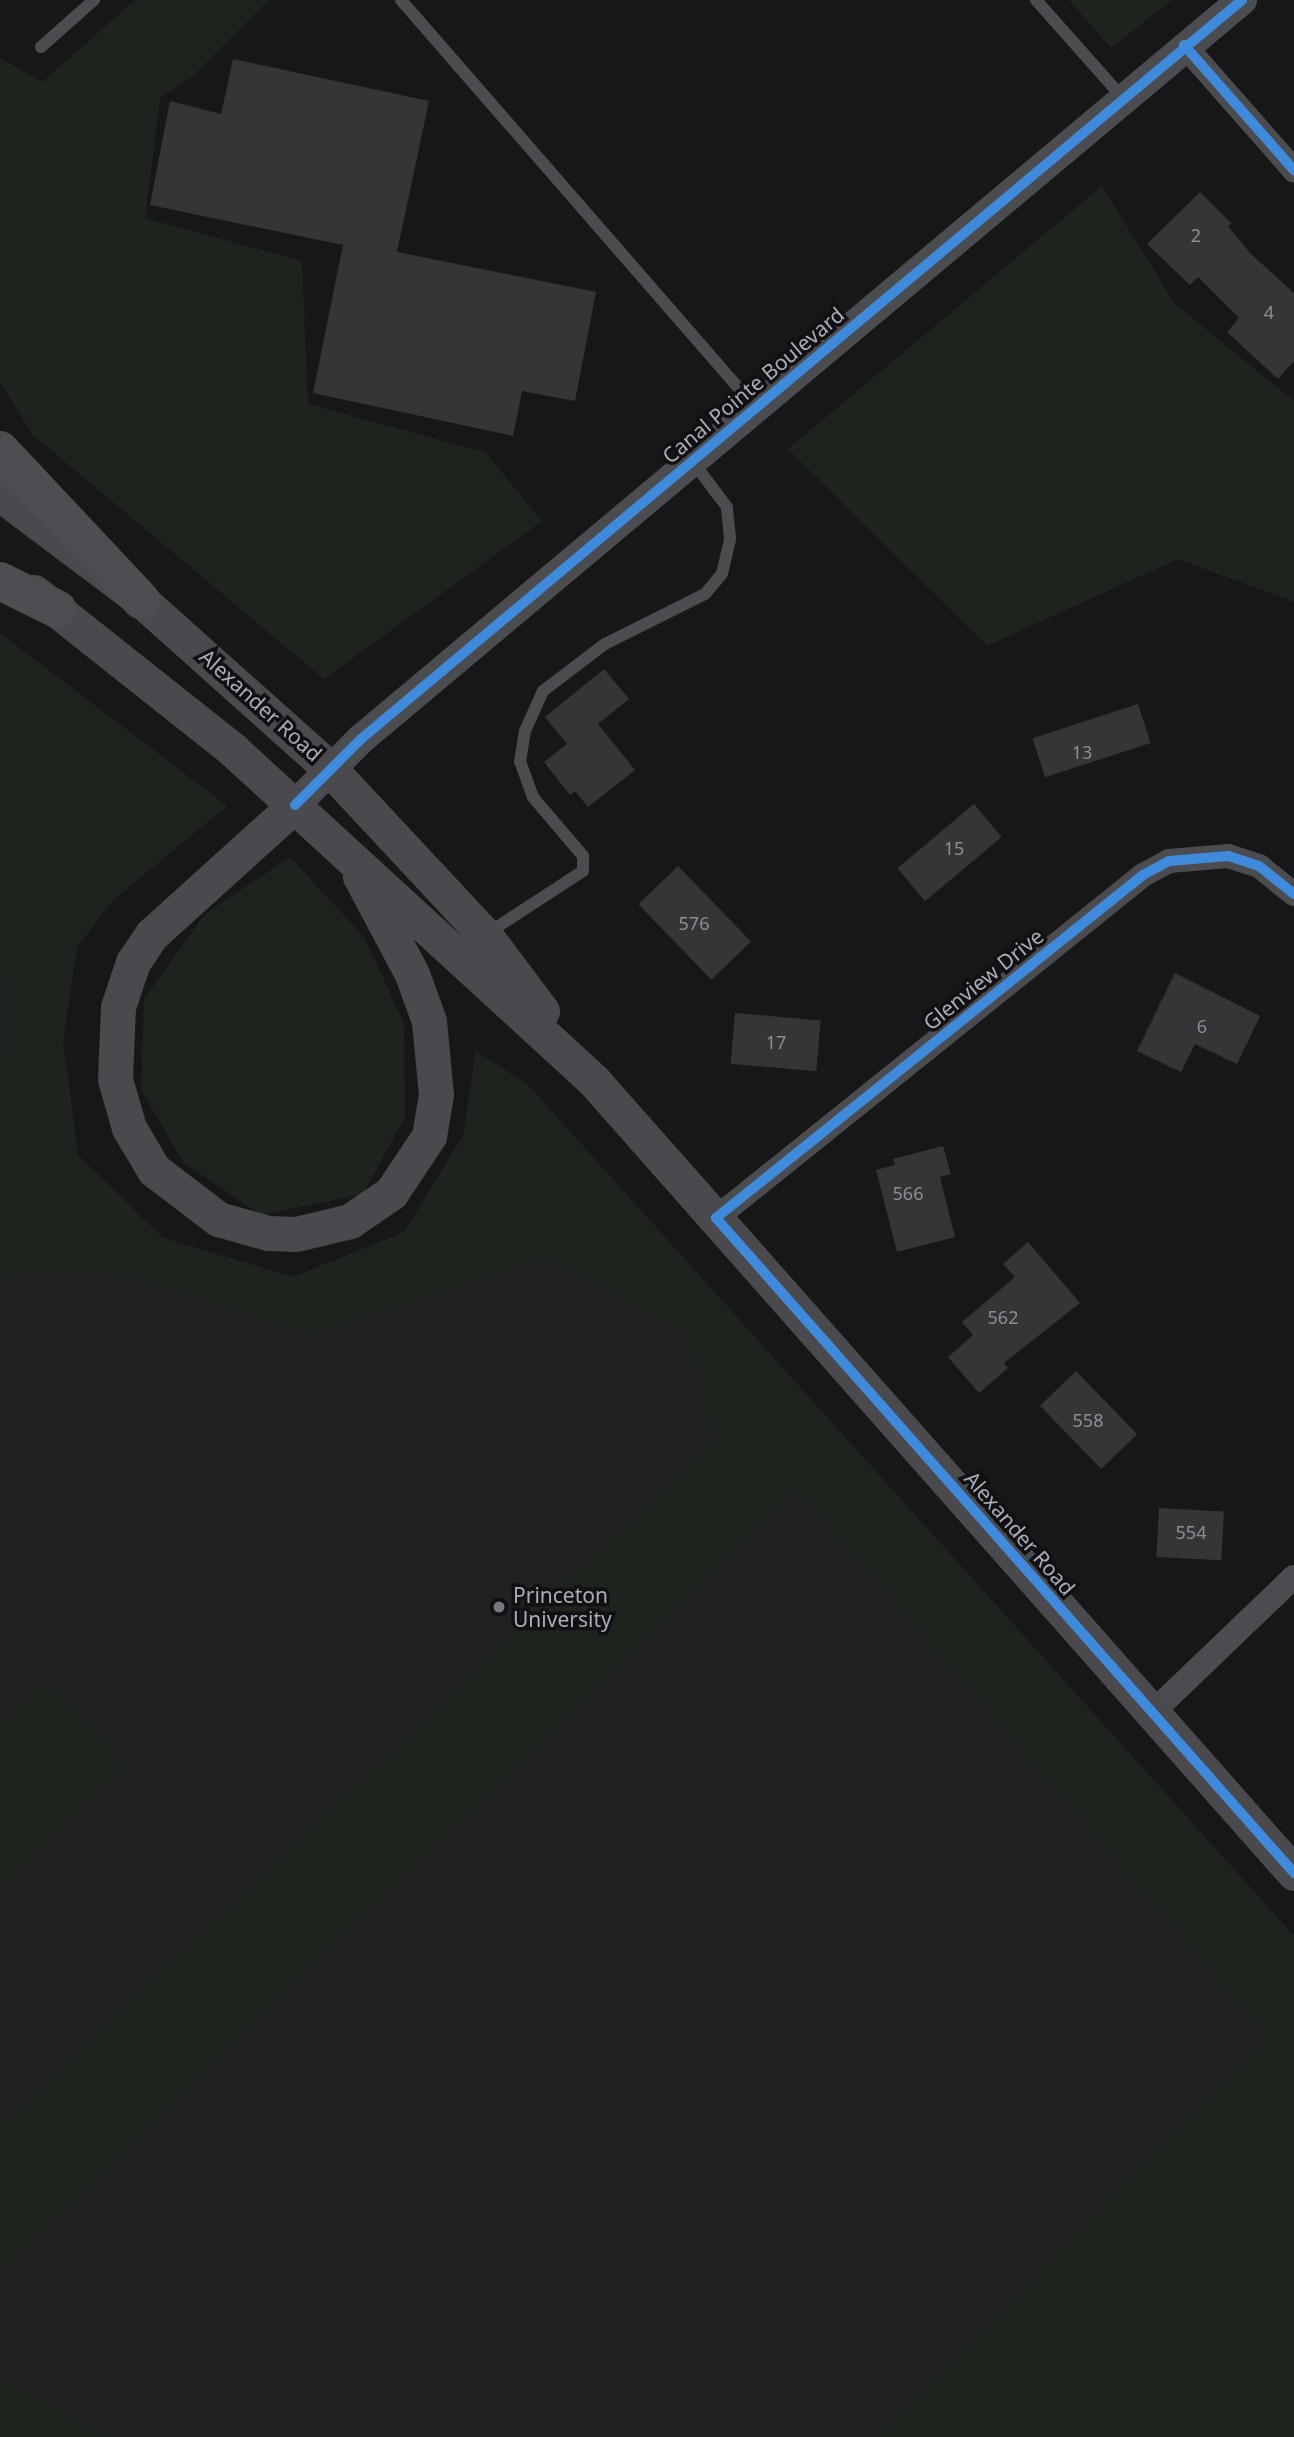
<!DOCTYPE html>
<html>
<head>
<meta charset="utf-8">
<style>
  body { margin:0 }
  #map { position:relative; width:1294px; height:2437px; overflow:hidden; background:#171717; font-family:"Noto Sans",sans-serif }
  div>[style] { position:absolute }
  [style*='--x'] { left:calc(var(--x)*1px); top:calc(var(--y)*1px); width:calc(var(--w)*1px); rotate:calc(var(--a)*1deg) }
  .built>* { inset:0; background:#212123 }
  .green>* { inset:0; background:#1d241e }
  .building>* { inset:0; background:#353536; transform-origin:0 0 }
  .service>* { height:12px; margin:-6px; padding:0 6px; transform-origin:6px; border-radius:6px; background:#4b4c50 }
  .minor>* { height:24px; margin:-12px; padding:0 12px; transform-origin:12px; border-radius:12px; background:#4b4c50 }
  .tertiary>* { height:30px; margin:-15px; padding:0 15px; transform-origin:15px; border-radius:15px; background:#4b4c50 }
  .secondary>* { height:35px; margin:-17.5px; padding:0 17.5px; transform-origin:17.5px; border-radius:17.5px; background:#4a4a4e }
  .trunk>* { height:38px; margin:-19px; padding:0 19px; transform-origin:19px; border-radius:19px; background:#4e4e52 }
  .cycleway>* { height:10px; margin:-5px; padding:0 5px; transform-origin:5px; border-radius:5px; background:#408adc }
  .dots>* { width:19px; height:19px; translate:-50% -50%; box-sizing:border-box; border:4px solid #111113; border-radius:50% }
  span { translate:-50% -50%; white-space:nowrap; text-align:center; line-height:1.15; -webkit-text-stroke:7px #111113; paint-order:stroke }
  .number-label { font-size:18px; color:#8b8f98 }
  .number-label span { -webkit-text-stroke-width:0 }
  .street-label { font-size:21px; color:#a8adb8 }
  .poi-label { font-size:21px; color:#a8adb8 }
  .left { translate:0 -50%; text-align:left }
</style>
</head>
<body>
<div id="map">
  <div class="built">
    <div style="clip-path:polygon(0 633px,227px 806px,113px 900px,77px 947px,63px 1041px,78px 1155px,163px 1238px,293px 1277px,404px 1232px,463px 1136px,476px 1051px,528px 1085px,1294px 1936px,1294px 2437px,0 2437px)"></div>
  </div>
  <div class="green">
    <div style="clip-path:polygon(135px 0,269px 0,191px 78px,160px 98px,145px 218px,302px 261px,308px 404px,485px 452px,542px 521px,324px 679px,33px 435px,0 382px,0 58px,42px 82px)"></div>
    <div style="clip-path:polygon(1069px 0,1172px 0,1111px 48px)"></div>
    <div style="clip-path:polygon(1102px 186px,1175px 304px,1294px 401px,1294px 602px,1178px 559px,987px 646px,788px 449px)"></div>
    <div style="clip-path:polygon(0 633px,227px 806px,113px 900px,77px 947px,63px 1041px,78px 1155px,163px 1238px,293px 1277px,404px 1232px,463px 1136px,476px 1051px,528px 1085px,1294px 1936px,1294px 2437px,872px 2437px,1266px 2038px,798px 1492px,0 2277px,0 2124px,712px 1441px,686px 1334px,547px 1259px,311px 1336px,130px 1277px,20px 1271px,0 1290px,0 1067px,7px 985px,0 977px)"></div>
    <div style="clip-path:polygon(290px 857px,364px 937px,404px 1023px,405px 1117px,363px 1194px,261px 1215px,184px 1163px,141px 1090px,144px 999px,205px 914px)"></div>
    <div style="clip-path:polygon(46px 1677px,128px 1765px,0 1894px,0 1722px)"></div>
    <div style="clip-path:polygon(0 2375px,110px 2437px,0 2437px)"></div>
  </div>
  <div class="building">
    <div style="clip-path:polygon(233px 59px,429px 101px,397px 252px,596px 292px,575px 401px,522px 391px,513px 436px,313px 393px,343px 245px,150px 205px,170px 101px,221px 114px)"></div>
    <div style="clip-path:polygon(1200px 192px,1232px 224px,1228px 226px,1250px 253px,1294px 293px,1294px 361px,1278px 379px,1227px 332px,1239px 318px,1198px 277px,1190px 285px,1147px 244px)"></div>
    <div style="clip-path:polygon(604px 669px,629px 699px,598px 724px,635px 770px,588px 807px,575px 791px,570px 795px,544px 762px,567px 744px,545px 717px)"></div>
    <div style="left:1138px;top:704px;width:41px;height:111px;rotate:72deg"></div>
    <div style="left:974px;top:804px;width:43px;height:100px;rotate:50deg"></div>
    <div style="left:678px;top:866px;width:105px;height:55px;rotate:46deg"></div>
    <div style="clip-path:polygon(1175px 973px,1260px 1016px,1237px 1064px,1195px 1044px,1181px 1072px,1137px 1051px)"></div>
    <div style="left:735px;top:1013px;width:86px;height:51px;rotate:5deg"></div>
    <div style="clip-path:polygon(943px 1146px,951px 1174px,940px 1177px,955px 1237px,897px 1252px,876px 1170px,895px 1165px,893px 1159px)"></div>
    <div style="clip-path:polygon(1028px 1242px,1080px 1303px,1004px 1363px,1008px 1368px,979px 1393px,948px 1357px,973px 1335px,962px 1322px,1015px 1277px,1003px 1264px)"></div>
    <div style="left:1076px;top:1371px;width:88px;height:50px;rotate:46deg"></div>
    <div style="left:1159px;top:1508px;width:65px;height:49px;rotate:3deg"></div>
  </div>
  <div class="service">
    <div style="--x:401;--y:0;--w:541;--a:48.97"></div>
    <div style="--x:1036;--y:0;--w:130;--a:48.4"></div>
    <div style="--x:41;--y:47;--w:71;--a:-41.6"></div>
    <div style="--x:488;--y:933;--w:113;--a:-33.1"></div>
    <div style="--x:583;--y:871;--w:15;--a:-90"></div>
    <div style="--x:583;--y:856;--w:77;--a:-130.3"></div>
    <div style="--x:533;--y:797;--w:37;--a:-110"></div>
    <div style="--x:520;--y:762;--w:31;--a:-81"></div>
    <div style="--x:525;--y:731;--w:44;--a:-65.8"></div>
    <div style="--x:543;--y:691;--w:78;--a:-37.2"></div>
    <div style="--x:605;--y:644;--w:112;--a:-26.6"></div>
    <div style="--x:705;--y:594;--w:26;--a:-50"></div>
    <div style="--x:722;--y:574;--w:37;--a:-77"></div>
    <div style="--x:730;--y:538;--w:31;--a:-96"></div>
    <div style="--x:727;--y:507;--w:56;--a:-127.1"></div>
  </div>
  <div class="minor">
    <div style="--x:1184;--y:45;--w:167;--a:48.7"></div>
    <div style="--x:716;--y:1218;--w:548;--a:-38.77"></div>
    <div style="--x:1143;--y:875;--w:30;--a:-28"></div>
    <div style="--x:1169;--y:861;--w:59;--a:-4.8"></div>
    <div style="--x:1228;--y:856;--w:33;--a:18"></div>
    <div style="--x:1259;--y:866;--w:45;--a:38.7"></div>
    <div style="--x:1153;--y:1712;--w:195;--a:-43.8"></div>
  </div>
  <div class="tertiary">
    <div style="--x:295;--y:805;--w:93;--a:-45"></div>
    <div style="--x:361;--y:739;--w:1150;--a:-39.99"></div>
  </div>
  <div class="secondary">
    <div style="--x:0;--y:494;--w:176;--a:36.9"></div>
    <div style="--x:141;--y:600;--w:254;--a:41.8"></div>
    <div style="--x:330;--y:769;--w:227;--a:47"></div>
    <div style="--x:485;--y:935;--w:95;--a:53.1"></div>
    <div style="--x:34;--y:592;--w:254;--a:38.4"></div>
    <div style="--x:233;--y:750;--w:490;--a:42.5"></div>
    <div style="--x:594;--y:1081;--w:1057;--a:48.53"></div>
    <div style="--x:295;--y:805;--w:193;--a:137.9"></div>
    <div style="--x:152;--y:934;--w:34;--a:124"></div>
    <div style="--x:133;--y:962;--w:47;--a:108.4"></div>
    <div style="--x:118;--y:1007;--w:72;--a:92.4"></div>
    <div style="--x:115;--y:1079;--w:51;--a:74.1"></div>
    <div style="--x:129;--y:1128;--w:49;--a:59.2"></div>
    <div style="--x:154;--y:1170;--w:81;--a:37.4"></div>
    <div style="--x:218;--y:1219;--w:52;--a:15.6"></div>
    <div style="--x:268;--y:1233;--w:28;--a:2"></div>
    <div style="--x:296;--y:1234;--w:56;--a:-13.5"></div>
    <div style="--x:350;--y:1221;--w:50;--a:-34.3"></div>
    <div style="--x:391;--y:1193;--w:69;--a:-56.3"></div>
    <div style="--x:429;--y:1136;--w:42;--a:-80.3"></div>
    <div style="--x:436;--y:1095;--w:74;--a:-95.4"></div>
    <div style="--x:429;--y:1021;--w:50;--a:-109.9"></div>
    <div style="--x:412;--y:974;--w:111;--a:-118"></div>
  </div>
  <div class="trunk">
    <div style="--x:0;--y:450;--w:206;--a:46.8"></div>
    <div style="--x:0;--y:581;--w:64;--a:26.2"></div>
  </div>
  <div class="cycleway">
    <div style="--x:1184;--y:45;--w:167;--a:48.7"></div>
    <div style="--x:295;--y:805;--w:93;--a:-45"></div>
    <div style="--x:361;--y:739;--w:1150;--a:-39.99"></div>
    <div style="--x:1294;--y:894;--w:45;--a:-141.3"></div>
    <div style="--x:1259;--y:866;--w:33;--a:-162"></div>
    <div style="--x:1228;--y:856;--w:59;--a:175.2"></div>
    <div style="--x:1169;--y:861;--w:30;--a:152"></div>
    <div style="--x:1143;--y:875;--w:548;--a:141.23"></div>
    <div style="--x:716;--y:1218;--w:874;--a:48.57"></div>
  </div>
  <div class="dots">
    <div style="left:499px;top:1607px;background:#757880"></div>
  </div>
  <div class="number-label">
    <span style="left:1196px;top:235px">2</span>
    <span style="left:1269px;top:312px">4</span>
    <span style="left:1082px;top:752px">13</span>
    <span style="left:954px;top:848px">15</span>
    <span style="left:694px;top:923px">576</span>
    <span style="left:1202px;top:1026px">6</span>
    <span style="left:776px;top:1042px">17</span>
    <span style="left:908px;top:1193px">566</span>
    <span style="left:1003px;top:1317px">562</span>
    <span style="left:1088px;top:1420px">558</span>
    <span style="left:1191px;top:1532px">554</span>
  </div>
  <div class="street-label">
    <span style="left:753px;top:385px;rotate:-40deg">Canal Pointe Boulevard</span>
    <span style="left:261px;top:705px;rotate:42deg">Alexander Road</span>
    <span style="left:983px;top:979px;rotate:-39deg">Glenview Drive</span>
    <span style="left:1020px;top:1533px;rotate:49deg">Alexander Road</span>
  </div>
  <div class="poi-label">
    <span class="left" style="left:513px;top:1607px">Princeton<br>University</span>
  </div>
</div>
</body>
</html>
